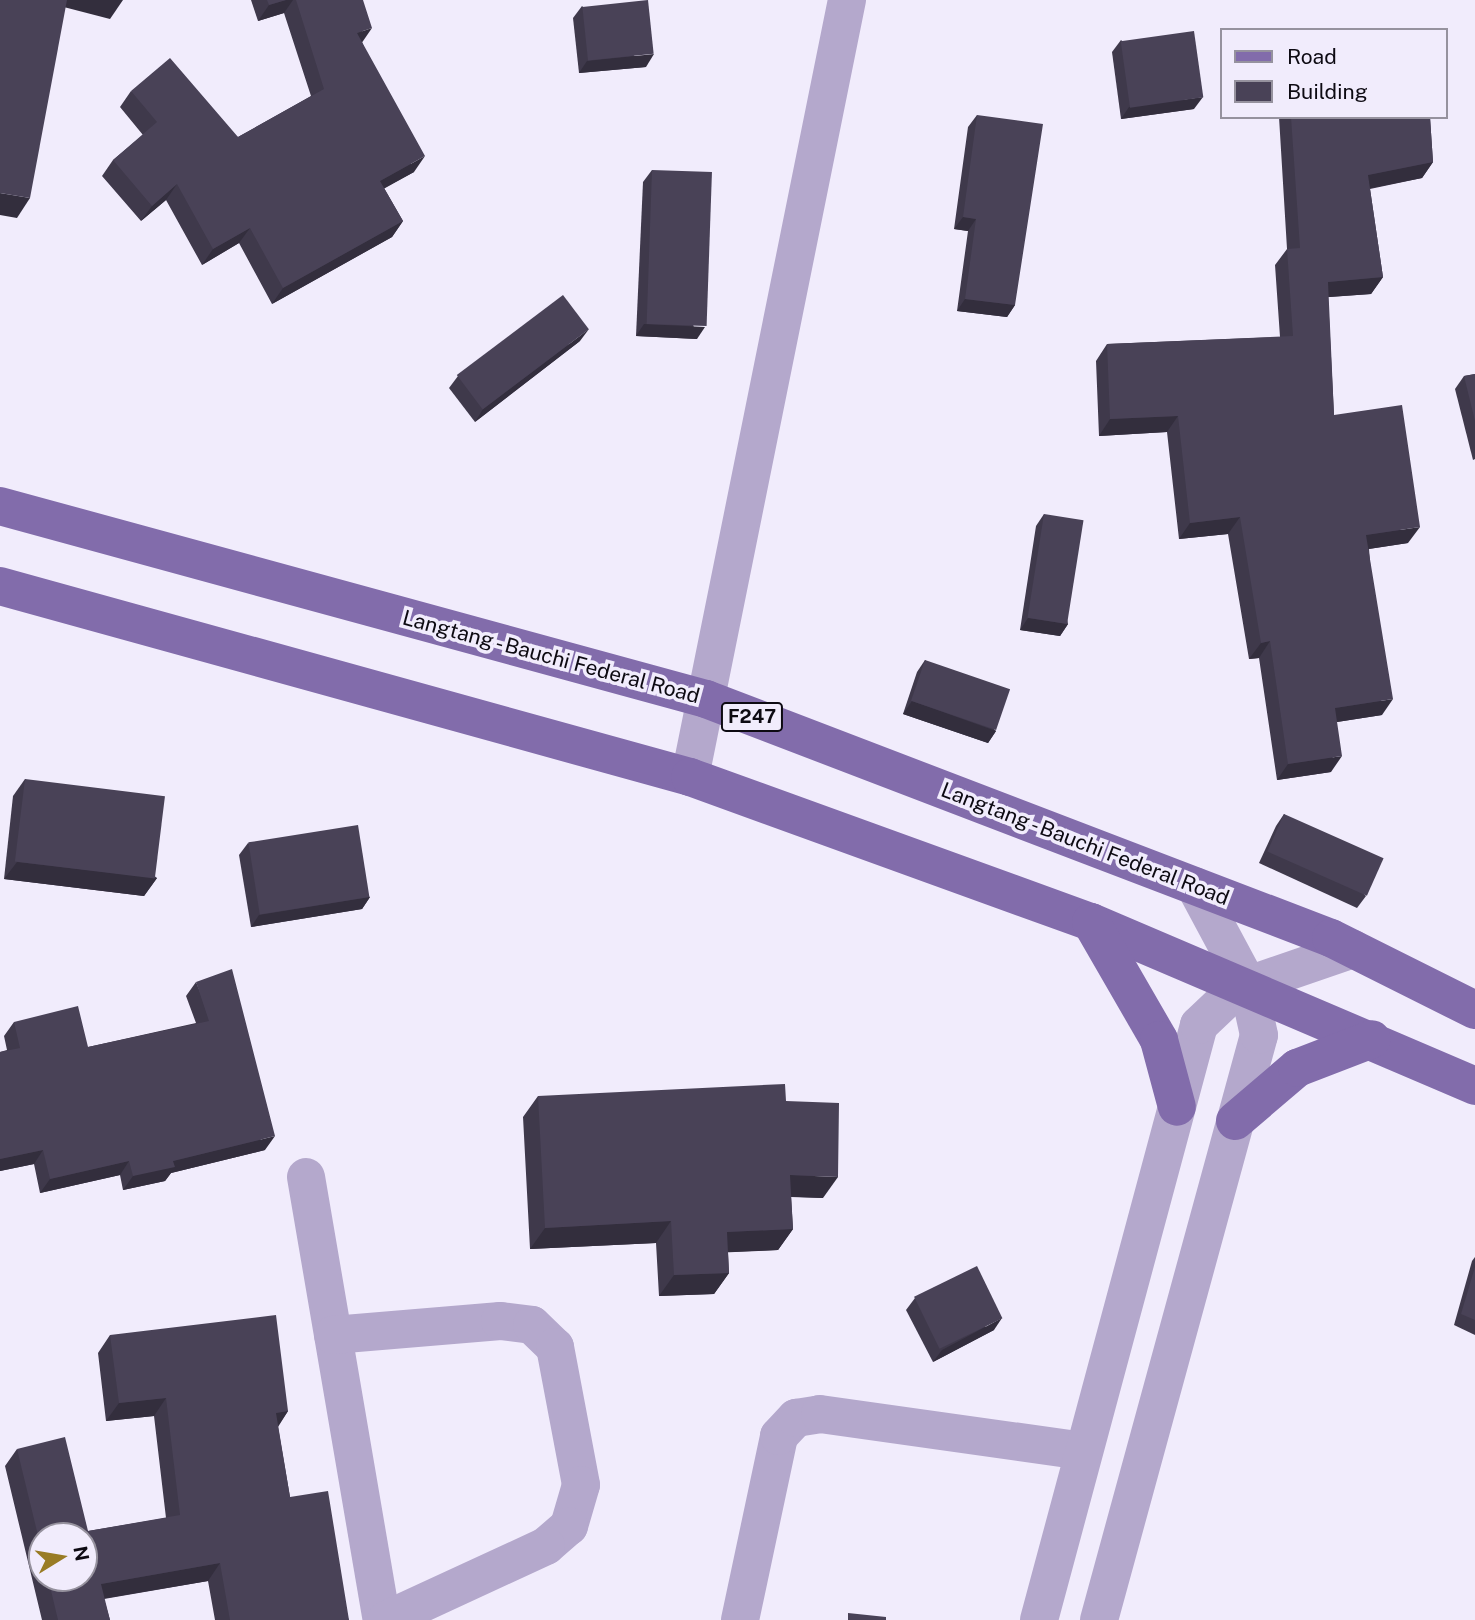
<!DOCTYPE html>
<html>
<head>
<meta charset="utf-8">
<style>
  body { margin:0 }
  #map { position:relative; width:1475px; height:1620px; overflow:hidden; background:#f1ecfc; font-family:"Public Sans",sans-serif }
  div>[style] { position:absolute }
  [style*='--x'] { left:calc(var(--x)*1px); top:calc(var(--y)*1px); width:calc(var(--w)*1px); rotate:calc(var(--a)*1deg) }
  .minor>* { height:38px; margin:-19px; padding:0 19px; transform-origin:19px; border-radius:19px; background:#b4a8cc }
  .major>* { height:38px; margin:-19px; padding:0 19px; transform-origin:19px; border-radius:19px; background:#826cab }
  .wall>* { inset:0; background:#3f394b }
  .shaded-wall>* { inset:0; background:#332e3d }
  .building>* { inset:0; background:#494257; transform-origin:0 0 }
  span { translate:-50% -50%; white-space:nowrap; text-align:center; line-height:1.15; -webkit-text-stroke:7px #f1ecfc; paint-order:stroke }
  .shield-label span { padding:2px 5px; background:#f1ecfc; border:2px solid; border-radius:5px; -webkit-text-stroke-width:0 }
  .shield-label { font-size:19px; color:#0d0a12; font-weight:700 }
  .street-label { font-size:21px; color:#0d0a12 }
  .legend { position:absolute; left:1220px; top:28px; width:228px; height:91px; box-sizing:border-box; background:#f1ecfc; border:2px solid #96929e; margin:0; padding:9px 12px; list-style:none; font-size:21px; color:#0d0a12 }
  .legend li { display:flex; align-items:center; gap:14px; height:35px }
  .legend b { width:35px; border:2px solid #96929e }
  .north { position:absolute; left:28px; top:1522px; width:70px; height:70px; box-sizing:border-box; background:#f1ecfc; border:2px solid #96929e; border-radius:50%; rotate:79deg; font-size:19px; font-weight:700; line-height:28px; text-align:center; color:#0d0a12 }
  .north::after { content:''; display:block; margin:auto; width:24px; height:32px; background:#997c25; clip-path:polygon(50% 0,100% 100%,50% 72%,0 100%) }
</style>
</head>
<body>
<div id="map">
  <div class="minor">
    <div style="--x:690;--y:777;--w:793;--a:-78.58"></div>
    <div style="--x:306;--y:1177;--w:449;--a:80.3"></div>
    <div style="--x:333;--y:1335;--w:168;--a:-4.8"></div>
    <div style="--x:500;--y:1321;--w:32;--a:7"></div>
    <div style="--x:532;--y:1325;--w:32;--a:44"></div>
    <div style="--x:555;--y:1347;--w:140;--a:79.3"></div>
    <div style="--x:581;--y:1485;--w:43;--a:106.3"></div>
    <div style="--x:569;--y:1526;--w:30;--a:139"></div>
    <div style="--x:546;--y:1546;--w:176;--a:155.2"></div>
    <div style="--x:740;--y:1620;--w:188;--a:-78"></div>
    <div style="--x:779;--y:1436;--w:25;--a:-47"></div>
    <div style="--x:796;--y:1418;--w:24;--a:-9"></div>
    <div style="--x:820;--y:1414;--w:265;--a:8"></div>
    <div style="--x:1039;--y:1620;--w:616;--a:-74.95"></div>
    <div style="--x:1199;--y:1025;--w:52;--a:-43.5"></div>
    <div style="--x:1237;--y:989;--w:123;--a:-19"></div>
    <div style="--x:1099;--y:1620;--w:606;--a:-74.7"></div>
    <div style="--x:1259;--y:1035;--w:51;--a:-102.4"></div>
    <div style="--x:1248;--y:985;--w:112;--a:-118.2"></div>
  </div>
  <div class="major">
    <div style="--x:0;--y:506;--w:732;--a:15.29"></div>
    <div style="--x:706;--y:699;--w:669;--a:20.93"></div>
    <div style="--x:1331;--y:938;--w:161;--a:26.6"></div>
    <div style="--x:0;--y:586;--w:716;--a:15.47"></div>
    <div style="--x:690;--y:777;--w:426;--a:19.9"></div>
    <div style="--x:1091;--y:922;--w:418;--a:23.1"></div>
    <div style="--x:1091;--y:922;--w:136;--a:60"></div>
    <div style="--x:1159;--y:1040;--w:69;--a:75"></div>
    <div style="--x:1235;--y:1121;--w:82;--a:-40.5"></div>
    <div style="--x:1297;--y:1068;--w:80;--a:-21.1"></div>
  </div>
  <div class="wall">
    <div style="clip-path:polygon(251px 0,363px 0,362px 42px,414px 172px,384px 188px,403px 221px,392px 237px,272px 304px,239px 243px,202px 265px,166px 200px,141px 221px,102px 176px,113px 160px,143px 135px,120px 107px,131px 91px,238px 137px,311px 96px,284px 13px,258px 21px)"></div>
    <div style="clip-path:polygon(582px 6px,646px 67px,579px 73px,573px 18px)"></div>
    <div style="clip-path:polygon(1121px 40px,1194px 109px,1121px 119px,1112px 52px)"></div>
    <div style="clip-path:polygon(977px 115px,1015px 305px,1007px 317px,957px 311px,968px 231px,954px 229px,968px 127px)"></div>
    <div style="clip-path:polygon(1279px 117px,1430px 117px,1433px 162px,1422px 178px,1370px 189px,1383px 277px,1371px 294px,1328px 297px,1334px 415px,1408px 543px,1369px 549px,1382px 715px,1337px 722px,1331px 772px,1277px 780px,1259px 658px,1249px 659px,1228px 534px,1179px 539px,1167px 432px,1099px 436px,1096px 361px,1107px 344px,1280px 337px,1275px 265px,1287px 249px)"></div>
    <div style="clip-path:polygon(652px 170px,697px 339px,636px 336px,643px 182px)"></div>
    <div style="clip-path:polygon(580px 341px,475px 422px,449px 388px,458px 376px)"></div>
    <div style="clip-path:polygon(1475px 374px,1475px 459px,1473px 460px,1455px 389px,1464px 376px)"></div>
    <div style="clip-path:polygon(1044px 514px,1068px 624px,1060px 636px,1020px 630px,1036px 526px)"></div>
    <div style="clip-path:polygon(925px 660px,996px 731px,988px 743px,903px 714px,917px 672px)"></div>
    <div style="clip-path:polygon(25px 779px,157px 878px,144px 896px,4px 879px,13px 796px)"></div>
    <div style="clip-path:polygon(1284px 814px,1366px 896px,1357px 908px,1259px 863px,1276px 826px)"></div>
    <div style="clip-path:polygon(248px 843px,370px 897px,362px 909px,251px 927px,239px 855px)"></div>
    <div style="clip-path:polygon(196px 982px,265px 1150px,171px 1173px,165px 1181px,123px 1190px,120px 1175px,40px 1193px,34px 1164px,0 1171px,0 1052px,7px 1050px,4px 1036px,14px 1022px,88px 1047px,196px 1023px,186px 996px)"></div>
    <div style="clip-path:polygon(538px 1096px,786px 1101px,823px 1198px,791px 1197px,793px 1229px,778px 1250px,728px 1252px,729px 1273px,714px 1294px,659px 1296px,656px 1243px,530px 1249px,523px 1117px)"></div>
    <div style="clip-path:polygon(1475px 1257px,1475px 1335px,1454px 1325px,1472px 1261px)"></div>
    <div style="clip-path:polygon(915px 1298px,994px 1330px,933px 1362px,906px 1310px)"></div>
    <div style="clip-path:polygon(evenodd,110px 1335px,288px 1411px,278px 1427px,290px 1497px,349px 1620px,215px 1620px,208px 1581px,104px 1599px,110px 1620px,42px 1620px,5px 1466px,17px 1449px,88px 1531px,166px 1518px,154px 1416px,106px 1421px,98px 1353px,110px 1335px,42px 1536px,84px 1578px,42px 1578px,42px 1536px)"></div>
  </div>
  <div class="shaded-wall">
    <div style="clip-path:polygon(59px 0,123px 0,110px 19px,56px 5px)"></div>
    <div style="clip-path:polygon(286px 0,293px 0,284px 13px,258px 21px,269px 5px)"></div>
    <div style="clip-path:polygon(372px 28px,361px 44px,357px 33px)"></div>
    <div style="clip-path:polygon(654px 54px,646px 67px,579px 73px,587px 61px)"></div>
    <div style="clip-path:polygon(1203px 97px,1194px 109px,1121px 119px,1129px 107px)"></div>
    <div style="clip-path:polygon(425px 156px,414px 172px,369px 197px,380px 181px)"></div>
    <div style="clip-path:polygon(1433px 162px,1422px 178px,1356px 191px,1368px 175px)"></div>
    <div style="clip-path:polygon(177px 184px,166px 200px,141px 221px,152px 206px)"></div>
    <div style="clip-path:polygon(0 193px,30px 198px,17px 218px,0 215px)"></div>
    <div style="clip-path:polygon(963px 217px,976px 219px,968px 231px,954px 229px)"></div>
    <div style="clip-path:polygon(403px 221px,392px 237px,272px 304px,283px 288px)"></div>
    <div style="clip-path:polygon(250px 228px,239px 243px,202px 265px,213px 249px)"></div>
    <div style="clip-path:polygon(1383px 277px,1371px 294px,1316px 298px,1328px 282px)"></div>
    <div style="clip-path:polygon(965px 299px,1015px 305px,1007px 317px,957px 311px)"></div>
    <div style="clip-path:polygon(644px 324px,705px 327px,697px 339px,636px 336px)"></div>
    <div style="clip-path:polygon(589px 329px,580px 341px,475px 422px,483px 409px)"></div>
    <div style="clip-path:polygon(1178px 416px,1167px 432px,1099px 436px,1110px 419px)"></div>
    <div style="clip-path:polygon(1240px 517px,1228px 534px,1179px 539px,1190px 523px)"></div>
    <div style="clip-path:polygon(1420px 527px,1408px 543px,1355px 551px,1366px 535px)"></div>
    <div style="clip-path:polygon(1028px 618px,1068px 624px,1060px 636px,1020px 630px)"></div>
    <div style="clip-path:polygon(1270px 641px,1259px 658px,1249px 659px,1261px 643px)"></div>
    <div style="clip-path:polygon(1393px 699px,1382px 715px,1324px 724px,1335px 708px)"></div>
    <div style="clip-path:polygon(912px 701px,996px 731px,988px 743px,903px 714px)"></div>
    <div style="clip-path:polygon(1342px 756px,1331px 772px,1277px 780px,1288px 764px)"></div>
    <div style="clip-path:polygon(17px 862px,157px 878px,144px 896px,4px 879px)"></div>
    <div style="clip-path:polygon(370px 897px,362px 909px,251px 927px,259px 915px)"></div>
    <div style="clip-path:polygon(275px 1136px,265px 1150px,171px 1173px,165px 1181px,123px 1190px,133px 1176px,173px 1161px)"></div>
    <div style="clip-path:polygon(43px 1150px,34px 1164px,0 1171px,0 1159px)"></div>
    <div style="clip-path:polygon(129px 1161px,120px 1175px,40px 1193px,50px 1179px)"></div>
    <div style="clip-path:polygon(790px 1175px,838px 1177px,823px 1198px,775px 1196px)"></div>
    <div style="clip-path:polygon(671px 1221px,656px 1243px,530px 1249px,545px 1228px)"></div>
    <div style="clip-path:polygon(793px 1229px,778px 1250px,712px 1253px,727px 1232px)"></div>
    <div style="clip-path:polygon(729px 1273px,714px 1294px,659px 1296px,674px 1275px)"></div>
    <div style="clip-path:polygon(1002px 1318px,994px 1330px,933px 1362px,942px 1350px)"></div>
    <div style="clip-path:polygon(166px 1398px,154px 1416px,106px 1421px,119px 1403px)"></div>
    <div style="clip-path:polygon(288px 1411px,276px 1429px,276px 1413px)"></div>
    <div style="clip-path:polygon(220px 1563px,208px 1581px,89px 1601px,101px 1584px)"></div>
  </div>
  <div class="building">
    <div style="clip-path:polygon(0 0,67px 0,30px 198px,0 193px)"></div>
    <div style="clip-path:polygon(267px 0,286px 0,269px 5px)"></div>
    <div style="clip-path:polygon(296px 0,363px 0,372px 28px,357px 33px,425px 156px,380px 181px,403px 221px,283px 288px,250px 228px,213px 249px,177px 184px,152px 206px,113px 160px,157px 122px,131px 91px,170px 58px,238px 137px,324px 89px)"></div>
    <div style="left:648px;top:0;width:54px;height:66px;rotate:84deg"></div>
    <div style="left:1194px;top:31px;width:67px;height:74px;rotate:82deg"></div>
    <div style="clip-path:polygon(977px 115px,1043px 124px,1015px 305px,965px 299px,976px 219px,963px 217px)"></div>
    <div style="clip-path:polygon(1291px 117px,1430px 117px,1433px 162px,1368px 175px,1383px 277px,1328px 282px,1334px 415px,1402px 405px,1420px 527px,1366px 535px,1393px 699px,1335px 708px,1342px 756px,1288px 764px,1270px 641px,1261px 643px,1240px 517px,1190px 523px,1178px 416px,1110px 419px,1107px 344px,1293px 336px,1287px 249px,1300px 248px)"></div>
    <div style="left:652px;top:170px;width:60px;height:154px;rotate:2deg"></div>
    <div style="left:563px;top:295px;width:43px;height:133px;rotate:53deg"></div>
    <div style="clip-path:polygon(1475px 374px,1475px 421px,1464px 376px)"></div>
    <div style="left:1044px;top:514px;width:40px;height:105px;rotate:9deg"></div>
    <div style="left:925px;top:660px;width:90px;height:43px;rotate:19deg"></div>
    <div style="left:25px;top:779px;width:141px;height:83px;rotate:7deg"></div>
    <div style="left:1284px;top:814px;width:109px;height:41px;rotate:24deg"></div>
    <div style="left:358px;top:825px;width:73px;height:111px;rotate:81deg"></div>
    <div style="clip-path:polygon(232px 969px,275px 1136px,173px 1161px,175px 1167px,133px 1176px,129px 1161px,50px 1179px,43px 1150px,0 1159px,0 1052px,20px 1048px,14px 1022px,78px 1006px,88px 1047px,209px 1021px,196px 982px)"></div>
    <div style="clip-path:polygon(785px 1084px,786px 1101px,839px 1103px,838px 1177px,790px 1175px,793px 1229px,727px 1232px,729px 1273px,674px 1275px,671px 1221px,545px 1228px,538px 1096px)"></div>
    <div style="left:977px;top:1266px;width:58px;height:70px;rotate:64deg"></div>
    <div style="clip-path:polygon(1475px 1267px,1475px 1320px,1461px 1314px)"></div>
    <div style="clip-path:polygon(276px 1315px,288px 1411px,276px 1413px,290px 1497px,328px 1491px,349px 1620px,230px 1620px,220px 1563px,101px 1584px,110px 1620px,58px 1620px,48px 1578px,84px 1578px,84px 1536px,42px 1536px,42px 1552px,17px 1449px,65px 1437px,88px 1531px,180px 1515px,166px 1398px,119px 1403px,110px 1335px)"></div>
    <div style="clip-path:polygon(848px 1613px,886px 1617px,886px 1620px,848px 1620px)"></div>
  </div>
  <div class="shield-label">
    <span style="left:752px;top:717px">F247</span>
  </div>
  <div class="street-label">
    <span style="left:551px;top:657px;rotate:15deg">Langtang - Bauchi Federal Road</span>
    <span style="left:1085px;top:844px;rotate:21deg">Langtang - Bauchi Federal Road</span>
  </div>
  <ul class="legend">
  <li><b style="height:9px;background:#826cab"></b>Road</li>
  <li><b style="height:19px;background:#494257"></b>Building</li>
  </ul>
  <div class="north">N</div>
</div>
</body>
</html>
